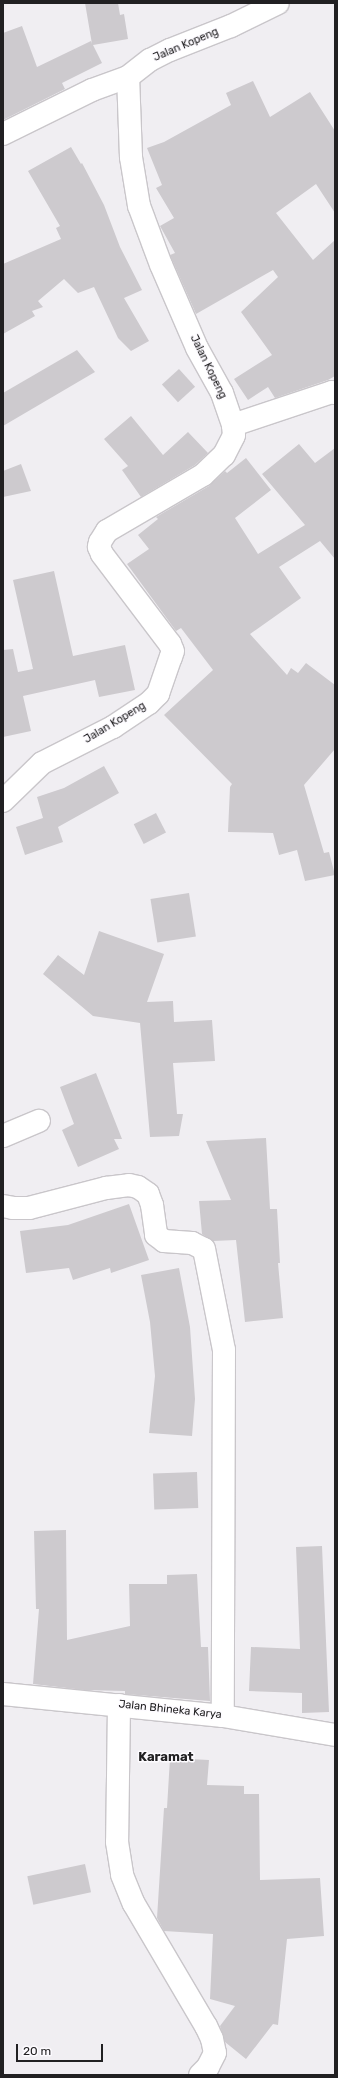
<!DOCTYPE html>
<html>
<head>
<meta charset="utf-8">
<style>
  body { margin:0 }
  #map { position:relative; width:338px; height:2078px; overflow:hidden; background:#f0eef2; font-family:Rubik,sans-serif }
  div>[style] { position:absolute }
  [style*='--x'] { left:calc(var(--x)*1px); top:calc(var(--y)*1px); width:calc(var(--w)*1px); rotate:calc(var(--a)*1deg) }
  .building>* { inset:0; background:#cdcace; transform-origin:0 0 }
  .roads { filter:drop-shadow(1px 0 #c9c6ca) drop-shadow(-1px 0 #c9c6ca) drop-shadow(0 1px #c9c6ca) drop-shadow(0 -1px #c9c6ca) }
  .minor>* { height:22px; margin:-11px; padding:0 11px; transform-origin:11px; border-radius:11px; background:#fff }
  .tertiary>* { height:22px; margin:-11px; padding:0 11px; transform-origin:11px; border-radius:11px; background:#fff }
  span { translate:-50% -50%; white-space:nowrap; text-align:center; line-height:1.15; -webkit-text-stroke:3px #fdfbff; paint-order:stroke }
  .street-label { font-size:11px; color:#212022 }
  .quarter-label { font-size:13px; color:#212022; font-weight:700 }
  .frame { position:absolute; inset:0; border:4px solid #212022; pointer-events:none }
  .scale { position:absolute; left:16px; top:2044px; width:87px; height:18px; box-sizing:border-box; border:2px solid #212022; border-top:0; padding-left:5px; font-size:12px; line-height:14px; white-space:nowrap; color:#212022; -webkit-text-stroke:3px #fdfbff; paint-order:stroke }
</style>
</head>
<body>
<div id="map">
  <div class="building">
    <div style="clip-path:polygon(85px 3px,118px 3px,120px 15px,124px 14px,128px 39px,93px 45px,102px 63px,62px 83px,65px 89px,3px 120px,3px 33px,22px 26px,37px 67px,91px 41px,92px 44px)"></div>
    <div style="clip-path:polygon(253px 81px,270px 117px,310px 92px,335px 131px,335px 213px,316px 184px,276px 213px,313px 260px,335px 240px,335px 376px,328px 380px,275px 398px,268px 387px,248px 400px,234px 379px,272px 355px,241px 312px,278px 277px,273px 270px,196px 314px,170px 255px,175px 253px,160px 226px,174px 218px,156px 188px,162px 185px,147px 148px,164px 142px,231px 105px,226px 93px)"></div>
    <div style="clip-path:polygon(71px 147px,81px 164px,82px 163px,104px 205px,120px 247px,142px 290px,124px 298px,149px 341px,131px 351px,118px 338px,94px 287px,78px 293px,64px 279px,38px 301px,43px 307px,32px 311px,35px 316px,3px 334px,3px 264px,61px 239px,56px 228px,60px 226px,28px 171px)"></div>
    <div style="clip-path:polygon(77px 350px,95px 372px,3px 426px,3px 393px)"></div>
    <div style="left:179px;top:369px;width:24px;height:23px;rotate:48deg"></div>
    <div style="clip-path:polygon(131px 416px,163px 455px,188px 432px,208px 453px,195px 465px,141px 497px,122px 470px,128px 466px,104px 439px)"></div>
    <div style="clip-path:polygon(299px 444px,315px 463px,335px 448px,335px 559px,320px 541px,279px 567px,301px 598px,250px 634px,287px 675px,291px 668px,298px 673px,306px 663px,335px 685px,335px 749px,304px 785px,324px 853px,329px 852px,335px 875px,305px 881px,297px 850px,279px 855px,273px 833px,228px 832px,230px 787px,232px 784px,164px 715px,213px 670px,181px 628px,176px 631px,127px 564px,149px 549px,138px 535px,158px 519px,156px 517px,209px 486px,225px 471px,227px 473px,246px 458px,271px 490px,235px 518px,258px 554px,305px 525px,262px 474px)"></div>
    <div style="clip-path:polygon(21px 464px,31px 491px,3px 497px,3px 471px)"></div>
    <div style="clip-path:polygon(54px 571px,73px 656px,125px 645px,135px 690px,99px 697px,95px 680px,23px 696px,31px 731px,3px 737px,3px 650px,13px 649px,18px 672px,33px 669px,13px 580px)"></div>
    <div style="clip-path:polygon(104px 766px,119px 793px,58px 827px,63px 842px,25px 855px,16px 827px,43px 818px,37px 797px,64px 788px)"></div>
    <div style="left:156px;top:813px;width:22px;height:25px;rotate:63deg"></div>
    <div style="left:189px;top:893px;width:44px;height:39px;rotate:81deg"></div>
    <div style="clip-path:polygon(99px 931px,164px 954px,147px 1002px,173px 1001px,174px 1022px,212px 1020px,215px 1061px,173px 1063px,177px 1114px,183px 1114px,179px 1136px,150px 1137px,140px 1023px,93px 1016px,43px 974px,58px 955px,84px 975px)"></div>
    <div style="clip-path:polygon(96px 1073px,122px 1139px,114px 1139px,119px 1149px,78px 1167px,62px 1130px,74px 1124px,60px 1087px)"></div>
    <div style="clip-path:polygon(266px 1138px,270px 1209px,277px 1209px,280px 1263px,278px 1263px,283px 1318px,245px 1322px,236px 1240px,213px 1241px,202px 1234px,199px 1201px,231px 1200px,206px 1141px)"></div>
    <div style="clip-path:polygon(129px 1204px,149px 1260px,111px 1273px,110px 1268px,73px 1280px,69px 1268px,26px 1273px,20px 1231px,68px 1225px)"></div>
    <div style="clip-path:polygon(179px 1268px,190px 1327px,195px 1399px,192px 1436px,149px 1433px,155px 1376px,150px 1322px,141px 1275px)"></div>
    <div style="left:197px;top:1472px;width:36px;height:44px;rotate:88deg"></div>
    <div style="clip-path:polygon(66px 1530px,67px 1640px,130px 1626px,129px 1584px,167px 1584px,167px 1575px,197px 1574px,201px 1647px,208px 1647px,210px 1701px,125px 1694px,125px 1691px,84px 1690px,33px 1684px,39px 1609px,36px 1609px,34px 1531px)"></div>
    <div style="clip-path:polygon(322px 1546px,329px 1712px,302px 1713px,302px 1693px,249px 1691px,251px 1647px,300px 1649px,296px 1547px)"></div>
    <div style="clip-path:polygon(170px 1758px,209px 1760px,207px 1785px,244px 1786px,244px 1794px,259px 1794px,260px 1880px,320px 1878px,324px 1936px,287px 1939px,278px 2025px,273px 2024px,246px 2059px,225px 2042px,220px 2026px,235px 2006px,210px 1999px,213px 1934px,164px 1931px,157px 1918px,164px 1808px,167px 1808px)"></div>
    <div style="left:85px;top:1864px;width:29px;height:59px;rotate:78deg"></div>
  </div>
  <div class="roads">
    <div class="minor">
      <div style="--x:3;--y:134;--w:99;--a:-26.3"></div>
      <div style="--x:92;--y:90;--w:38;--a:-20"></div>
      <div style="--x:233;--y:425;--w:104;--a:-18.4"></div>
      <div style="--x:332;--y:392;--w:3;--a:18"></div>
      <div style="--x:3;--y:801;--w:54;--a:-44.3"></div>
      <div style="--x:42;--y:763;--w:80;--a:-26.9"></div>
      <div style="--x:113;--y:727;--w:43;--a:-33.7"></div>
      <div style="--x:149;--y:703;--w:13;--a:-45"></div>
      <div style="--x:158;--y:694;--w:39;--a:-71"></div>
      <div style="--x:171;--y:657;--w:6;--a:-72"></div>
      <div style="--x:173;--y:651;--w:8;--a:-113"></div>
      <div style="--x:170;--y:644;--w:113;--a:-127.1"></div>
      <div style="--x:102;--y:554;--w:8;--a:-113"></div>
      <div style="--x:99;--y:547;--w:5;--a:-79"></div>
      <div style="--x:100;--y:542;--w:13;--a:-58"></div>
      <div style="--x:107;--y:531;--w:111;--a:-30.3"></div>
      <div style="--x:203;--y:475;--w:29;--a:-44"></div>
      <div style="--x:224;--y:455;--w:22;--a:-63"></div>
      <div style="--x:234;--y:435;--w:10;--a:-96"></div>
      <div style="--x:233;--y:425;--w:34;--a:-109"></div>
      <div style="--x:222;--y:393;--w:51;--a:-119.1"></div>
      <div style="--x:197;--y:348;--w:90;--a:-113.4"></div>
      <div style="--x:161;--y:265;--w:63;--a:-110.4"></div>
      <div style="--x:139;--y:206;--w:50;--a:-99.3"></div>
      <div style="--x:131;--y:157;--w:80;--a:-92.1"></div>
      <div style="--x:128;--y:77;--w:28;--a:-38"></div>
      <div style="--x:150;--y:60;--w:22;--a:-27"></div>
      <div style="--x:170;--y:50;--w:66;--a:-21.5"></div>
      <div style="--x:231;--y:26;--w:52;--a:-26.1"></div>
      <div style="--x:3;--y:1136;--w:39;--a:-23"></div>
      <div style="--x:3;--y:1206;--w:10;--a:11"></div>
      <div style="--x:13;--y:1208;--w:16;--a:0"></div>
      <div style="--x:29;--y:1208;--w:80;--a:-14.6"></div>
      <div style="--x:106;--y:1188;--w:23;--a:-7"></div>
      <div style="--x:129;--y:1185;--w:9;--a:13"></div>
      <div style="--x:138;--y:1187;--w:12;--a:35"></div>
      <div style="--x:148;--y:1194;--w:12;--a:70"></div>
      <div style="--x:152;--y:1205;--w:30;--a:82"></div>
      <div style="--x:156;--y:1235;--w:10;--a:37"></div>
      <div style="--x:164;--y:1241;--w:28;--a:4"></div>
      <div style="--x:192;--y:1243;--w:13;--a:27"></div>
      <div style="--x:204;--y:1249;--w:103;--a:78.8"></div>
      <div style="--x:224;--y:1350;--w:366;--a:90.2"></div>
      <div style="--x:119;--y:1705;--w:137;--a:90.8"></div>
      <div style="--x:117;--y:1842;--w:33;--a:81"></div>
      <div style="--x:122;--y:1875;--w:31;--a:68"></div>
      <div style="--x:134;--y:1904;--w:142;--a:59.5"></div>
      <div style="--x:206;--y:2026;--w:14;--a:65"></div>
      <div style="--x:212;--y:2039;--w:14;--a:78"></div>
      <div style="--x:215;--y:2053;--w:16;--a:117"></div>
      <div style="--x:208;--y:2067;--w:11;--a:135"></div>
    </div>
    <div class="tertiary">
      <div style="--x:3;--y:1694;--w:221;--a:5.7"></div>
      <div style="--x:223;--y:1716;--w:114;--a:9.6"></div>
    </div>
  </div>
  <div class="street-label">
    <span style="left:186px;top:45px;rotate:-23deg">Jalan Kopeng</span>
    <span style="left:208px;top:367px;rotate:64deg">Jalan Kopeng</span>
    <span style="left:115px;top:723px;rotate:-31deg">Jalan Kopeng</span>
    <span style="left:170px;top:1710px;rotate:6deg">Jalan Bhineka Karya</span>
  </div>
  <div class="quarter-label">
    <span style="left:166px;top:1757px">Karamat</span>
  </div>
  <div class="frame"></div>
  <div class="scale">20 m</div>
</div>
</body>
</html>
